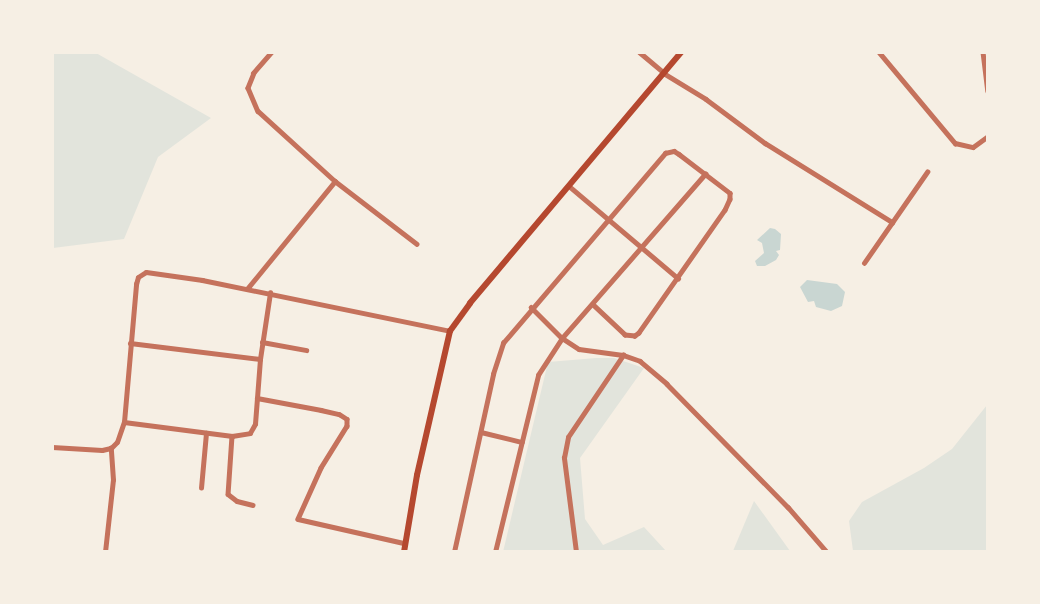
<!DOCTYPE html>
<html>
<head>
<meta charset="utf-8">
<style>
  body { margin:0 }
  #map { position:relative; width:1040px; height:604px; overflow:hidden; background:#f6efe4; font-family:Barlow,sans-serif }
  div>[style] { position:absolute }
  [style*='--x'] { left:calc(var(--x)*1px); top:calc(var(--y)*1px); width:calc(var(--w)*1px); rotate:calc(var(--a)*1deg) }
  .green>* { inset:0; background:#e2e4dc }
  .water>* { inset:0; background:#c9d6d2 }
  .minor>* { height:4.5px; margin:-2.25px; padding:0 2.25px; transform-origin:2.25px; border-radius:2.25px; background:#c5725c }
  .tertiary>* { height:5px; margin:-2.5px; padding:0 2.5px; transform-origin:2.5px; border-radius:2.5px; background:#c5725c }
  .secondary>* { height:6px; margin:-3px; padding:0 3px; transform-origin:3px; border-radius:3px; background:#b5482f }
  span { translate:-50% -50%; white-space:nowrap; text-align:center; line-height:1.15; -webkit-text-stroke:4.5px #f6efe4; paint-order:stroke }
  .frame { position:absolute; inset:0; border:54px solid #f6efe4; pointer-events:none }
</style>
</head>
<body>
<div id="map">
  <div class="green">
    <div style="clip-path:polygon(53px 52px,96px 53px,211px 118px,158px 157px,124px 239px,53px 248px)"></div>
    <div style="clip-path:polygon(596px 358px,614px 358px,644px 368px,580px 458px,585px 519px,603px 545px,644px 527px,666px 551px,503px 552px,548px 362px)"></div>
    <div style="clip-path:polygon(987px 405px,987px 551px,853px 551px,849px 521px,862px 502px,924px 468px,952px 449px)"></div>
    <div style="clip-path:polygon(754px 501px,790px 551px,733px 551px)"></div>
  </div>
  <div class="water">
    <div style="clip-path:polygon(770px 228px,775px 229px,781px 234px,780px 250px,776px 251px,779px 255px,776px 260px,765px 266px,757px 266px,755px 261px,764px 253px,762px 243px,757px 240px)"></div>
    <div style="clip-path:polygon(807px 280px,837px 284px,845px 292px,842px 306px,831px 311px,816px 307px,814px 301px,808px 302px,800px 287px)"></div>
  </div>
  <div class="minor">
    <div style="--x:272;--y:52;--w:28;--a:131"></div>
    <div style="--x:254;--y:73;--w:16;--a:112"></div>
    <div style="--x:248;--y:88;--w:25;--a:67"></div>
    <div style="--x:258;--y:111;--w:104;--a:42.3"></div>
    <div style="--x:335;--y:181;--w:103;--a:37.5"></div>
    <div style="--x:879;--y:52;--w:119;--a:50.1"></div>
    <div style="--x:955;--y:143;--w:18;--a:13"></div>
    <div style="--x:973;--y:147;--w:19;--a:-36"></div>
    <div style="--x:983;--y:52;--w:39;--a:83"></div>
    <div style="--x:665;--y:74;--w:48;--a:31.4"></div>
    <div style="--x:706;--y:99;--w:74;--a:36.7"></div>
    <div style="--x:765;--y:143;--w:150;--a:31.9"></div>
    <div style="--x:569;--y:186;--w:143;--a:40.2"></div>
    <div style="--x:864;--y:263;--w:111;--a:-55.3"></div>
    <div style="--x:247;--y:289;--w:139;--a:-50.8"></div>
    <div style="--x:531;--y:307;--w:44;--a:45"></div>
    <div style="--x:562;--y:338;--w:218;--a:-48.9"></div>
    <div style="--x:262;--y:342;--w:45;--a:10.3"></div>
    <div style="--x:130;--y:343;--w:131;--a:7"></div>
    <div style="--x:257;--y:398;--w:65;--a:10.6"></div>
    <div style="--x:321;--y:410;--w:18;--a:13"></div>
    <div style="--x:339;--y:414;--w:9;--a:32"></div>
    <div style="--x:347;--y:419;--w:7;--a:90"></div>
    <div style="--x:347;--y:426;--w:49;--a:121.8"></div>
    <div style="--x:321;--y:468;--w:56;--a:114.3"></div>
    <div style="--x:298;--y:519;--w:109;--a:12.8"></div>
    <div style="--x:124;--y:422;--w:109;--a:7.4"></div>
    <div style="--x:232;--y:436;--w:18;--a:-9"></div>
    <div style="--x:250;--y:433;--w:10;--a:-61"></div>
    <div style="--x:255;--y:424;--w:65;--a:-85.6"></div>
    <div style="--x:260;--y:359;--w:67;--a:-81.4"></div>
    <div style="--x:481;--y:432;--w:42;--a:13.7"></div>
    <div style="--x:232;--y:436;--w:58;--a:93.9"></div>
    <div style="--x:228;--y:494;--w:11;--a:38"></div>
    <div style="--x:237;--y:501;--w:16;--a:14"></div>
    <div style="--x:201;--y:488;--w:55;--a:-84.8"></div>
    <div style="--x:105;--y:552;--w:72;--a:-83.7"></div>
    <div style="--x:113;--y:480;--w:32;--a:-94"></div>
    <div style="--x:454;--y:552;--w:182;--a:-77.6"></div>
    <div style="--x:493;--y:374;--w:33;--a:-72"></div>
    <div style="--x:503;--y:343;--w:250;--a:-49.5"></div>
    <div style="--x:665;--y:153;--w:9;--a:-13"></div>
    <div style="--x:674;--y:151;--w:6;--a:31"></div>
    <div style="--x:679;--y:154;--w:64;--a:37.4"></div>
    <div style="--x:730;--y:193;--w:6;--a:90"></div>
    <div style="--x:730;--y:199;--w:12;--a:114"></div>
    <div style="--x:725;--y:210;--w:150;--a:125"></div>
    <div style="--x:639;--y:333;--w:5;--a:143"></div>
    <div style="--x:635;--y:336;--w:10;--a:-174"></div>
    <div style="--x:625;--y:335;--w:44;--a:-136.8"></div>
    <div style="--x:495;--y:552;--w:182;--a:-76.3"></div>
    <div style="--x:538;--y:375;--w:44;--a:-57"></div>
    <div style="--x:562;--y:338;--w:20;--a:33"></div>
    <div style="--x:579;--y:349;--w:44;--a:7.8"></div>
    <div style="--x:623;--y:355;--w:18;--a:19"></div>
    <div style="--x:640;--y:361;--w:35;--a:40"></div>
    <div style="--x:667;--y:384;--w:173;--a:45.5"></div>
    <div style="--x:788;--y:507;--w:60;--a:49.1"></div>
    <div style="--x:576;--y:552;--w:95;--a:-97.3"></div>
    <div style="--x:564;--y:458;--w:21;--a:-79"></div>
    <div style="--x:568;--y:437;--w:99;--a:-56.1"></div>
  </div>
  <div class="tertiary">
    <div style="--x:639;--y:52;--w:34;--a:40"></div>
    <div style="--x:52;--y:447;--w:50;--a:3.4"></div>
    <div style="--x:102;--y:450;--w:9;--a:-13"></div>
    <div style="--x:111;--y:448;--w:8;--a:-45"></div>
    <div style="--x:117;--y:442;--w:21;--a:-71"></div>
    <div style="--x:124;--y:422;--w:139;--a:-85"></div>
    <div style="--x:136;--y:284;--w:7;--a:-74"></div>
    <div style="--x:138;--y:277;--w:9;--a:-32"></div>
    <div style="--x:146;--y:272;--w:57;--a:8.1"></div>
    <div style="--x:202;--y:280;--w:253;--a:11.6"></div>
  </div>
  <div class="secondary">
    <div style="--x:404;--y:552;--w:78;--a:-80.4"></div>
    <div style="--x:417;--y:475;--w:148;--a:-77.1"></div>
    <div style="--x:450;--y:331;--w:34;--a:-54"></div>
    <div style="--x:470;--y:303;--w:328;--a:-49.9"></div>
  </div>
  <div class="frame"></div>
</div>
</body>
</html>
